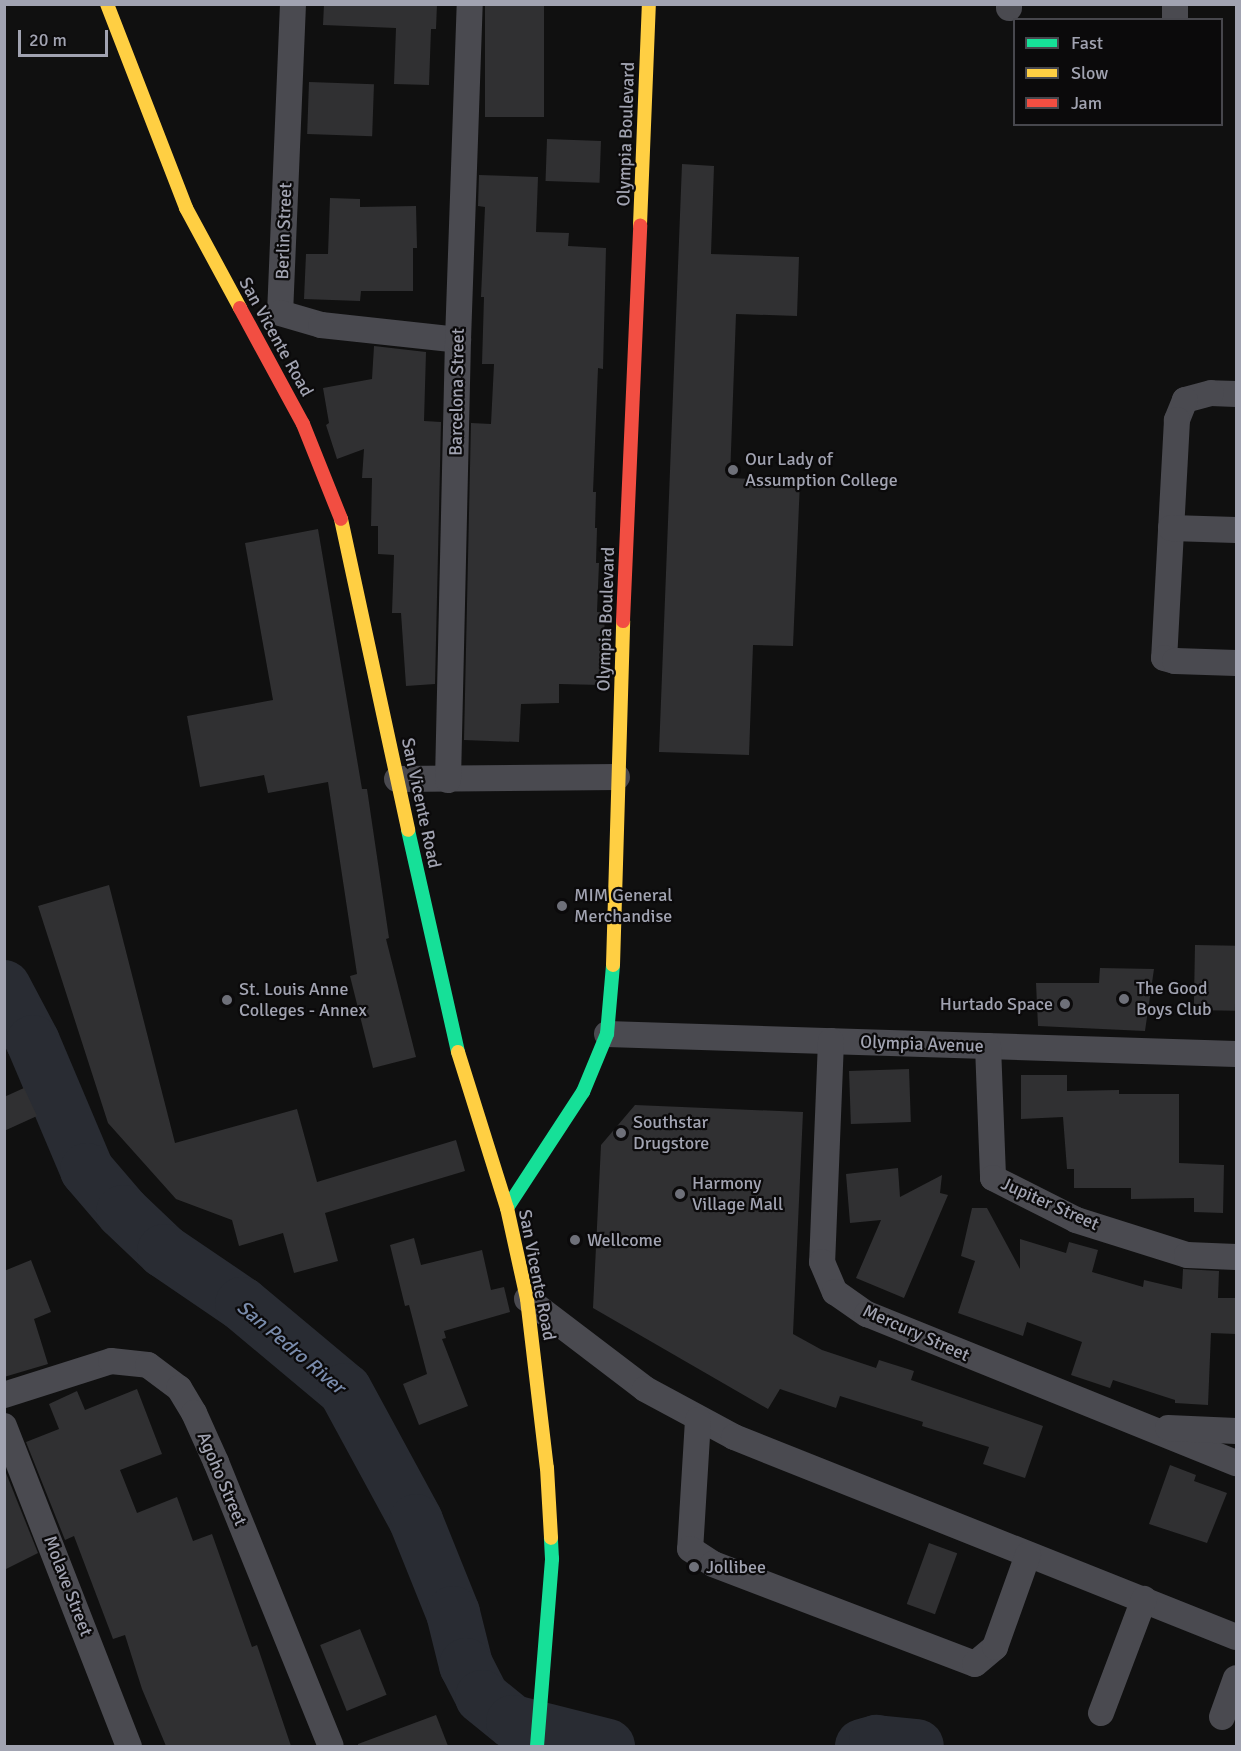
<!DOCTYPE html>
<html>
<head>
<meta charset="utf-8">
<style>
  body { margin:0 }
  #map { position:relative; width:1241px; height:1751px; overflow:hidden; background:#101010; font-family:Signika,sans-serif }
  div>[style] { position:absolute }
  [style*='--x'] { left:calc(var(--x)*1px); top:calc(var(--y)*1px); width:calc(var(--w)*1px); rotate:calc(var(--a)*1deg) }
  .river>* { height:54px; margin:-27px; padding:0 27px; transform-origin:27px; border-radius:27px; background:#292c33 }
  .building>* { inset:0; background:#303032; transform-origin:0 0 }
  .street>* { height:26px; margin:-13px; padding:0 13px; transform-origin:13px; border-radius:13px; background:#4a4a50 }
  .fast>* { height:14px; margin:-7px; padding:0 7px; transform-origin:7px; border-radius:7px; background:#16e098 }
  .slow>* { height:14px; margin:-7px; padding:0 7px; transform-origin:7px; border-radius:7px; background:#ffcf43 }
  .jam>* { height:14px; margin:-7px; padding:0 7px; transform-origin:7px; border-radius:7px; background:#f24e42 }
  .dots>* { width:16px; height:16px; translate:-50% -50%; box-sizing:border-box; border:3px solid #0b0a0b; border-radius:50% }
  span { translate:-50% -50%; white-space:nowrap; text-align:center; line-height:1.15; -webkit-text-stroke:4.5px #0b0a0b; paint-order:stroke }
  .street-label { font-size:18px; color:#a1a3b1 }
  .poi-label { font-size:18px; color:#a1a3b1 }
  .left { translate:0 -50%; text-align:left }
  .right { translate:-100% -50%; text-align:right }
  .water-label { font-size:20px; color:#798bab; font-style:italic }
  .frame { position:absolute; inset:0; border:6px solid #a1a3b1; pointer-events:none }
  .legend { position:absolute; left:1013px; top:18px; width:210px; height:108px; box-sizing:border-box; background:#0b0a0b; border:2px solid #47474d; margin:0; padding:8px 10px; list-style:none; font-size:18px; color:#a1a3b1 }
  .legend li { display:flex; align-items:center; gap:12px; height:30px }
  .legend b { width:30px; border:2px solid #47474d }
  .scale { position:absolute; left:18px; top:30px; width:90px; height:27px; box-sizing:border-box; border:3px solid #a1a3b1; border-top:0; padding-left:8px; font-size:18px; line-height:21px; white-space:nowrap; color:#a1a3b1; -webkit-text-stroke:4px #0b0a0b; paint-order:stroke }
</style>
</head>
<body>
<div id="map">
  <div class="river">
    <div style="--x:4;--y:987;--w:62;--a:62.2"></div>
    <div style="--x:33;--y:1042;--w:139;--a:67.1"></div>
    <div style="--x:87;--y:1170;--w:55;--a:49.4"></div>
    <div style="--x:123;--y:1212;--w:57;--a:43.6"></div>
    <div style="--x:164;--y:1251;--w:94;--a:34.2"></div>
    <div style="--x:242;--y:1304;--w:134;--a:39.9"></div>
    <div style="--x:345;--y:1390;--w:149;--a:61.5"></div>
    <div style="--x:416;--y:1521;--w:99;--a:68.1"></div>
    <div style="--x:453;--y:1613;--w:54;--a:76"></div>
    <div style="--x:466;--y:1665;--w:36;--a:63"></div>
    <div style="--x:482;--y:1697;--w:40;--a:39"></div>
    <div style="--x:513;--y:1722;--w:98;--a:14.2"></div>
    <div style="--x:862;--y:1746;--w:15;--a:-16"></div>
    <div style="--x:876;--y:1742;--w:41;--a:5.6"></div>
  </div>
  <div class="building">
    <div style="clip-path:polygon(324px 4px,437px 4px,436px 29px,431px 29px,429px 85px,394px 84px,396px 28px,323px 25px)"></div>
    <div style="left:485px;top:4px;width:59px;height:113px"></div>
    <div style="left:309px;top:82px;width:65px;height:52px;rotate:2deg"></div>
    <div style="left:547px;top:139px;width:54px;height:42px;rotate:2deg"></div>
    <div style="clip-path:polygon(682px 164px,714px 166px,711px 254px,799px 257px,797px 316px,736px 314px,730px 478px,800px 481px,793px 646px,753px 645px,749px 755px,659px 752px)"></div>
    <div style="clip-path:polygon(479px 175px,538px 177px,536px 232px,569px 233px,568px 246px,606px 248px,603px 369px,598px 368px,593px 492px,596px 492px,595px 528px,597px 528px,596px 563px,599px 563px,597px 612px,605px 613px,602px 685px,559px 684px,559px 703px,521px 704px,519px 742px,464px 740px,471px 423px,491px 424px,494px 364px,482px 364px,484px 297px,481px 297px,485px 207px,478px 206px)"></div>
    <div style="clip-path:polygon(330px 198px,360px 199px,360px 207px,416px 206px,417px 248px,413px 248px,413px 291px,361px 291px,360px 301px,304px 299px,306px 254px,328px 254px)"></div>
    <div style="clip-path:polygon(374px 346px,426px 352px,424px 421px,441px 422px,435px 684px,406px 686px,401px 613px,392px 613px,394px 555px,378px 554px,378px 526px,371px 526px,372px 478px,362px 478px,364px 449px,337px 459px,326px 425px,329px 423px,323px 388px,372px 379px)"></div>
    <div style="clip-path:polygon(318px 529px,362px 789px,367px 789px,389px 938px,386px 939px,416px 1057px,373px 1068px,350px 976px,357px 974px,328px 782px,268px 793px,264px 775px,200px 787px,187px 716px,273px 700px,245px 543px)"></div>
    <div style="clip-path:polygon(109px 885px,175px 1143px,297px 1109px,317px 1182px,456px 1140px,465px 1171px,325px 1213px,338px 1261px,294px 1273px,283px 1233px,239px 1246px,232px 1220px,176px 1199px,108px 1123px,38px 906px)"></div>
    <div style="left:1195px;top:945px;width:41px;height:65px;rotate:1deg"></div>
    <div style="clip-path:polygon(1100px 968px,1154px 969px,1145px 1031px,1038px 1026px,1036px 983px,1099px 983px)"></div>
    <div style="left:909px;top:1069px;width:53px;height:60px;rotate:88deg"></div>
    <div style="clip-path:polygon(1021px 1075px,1067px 1075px,1067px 1091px,1119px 1090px,1119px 1094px,1179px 1094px,1179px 1163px,1224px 1165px,1223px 1213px,1194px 1212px,1194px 1198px,1131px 1199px,1131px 1188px,1074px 1188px,1074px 1169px,1067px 1169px,1063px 1117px,1021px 1119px)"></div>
    <div style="clip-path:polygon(24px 1088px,37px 1116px,4px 1131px,4px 1097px)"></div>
    <div style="clip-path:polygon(635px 1105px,803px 1112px,793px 1334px,822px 1350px,876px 1368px,879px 1360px,914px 1371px,911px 1380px,1043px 1426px,1025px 1478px,983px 1464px,989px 1447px,922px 1426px,923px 1422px,840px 1396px,836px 1408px,780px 1389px,768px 1409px,593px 1308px,601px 1145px)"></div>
    <div style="clip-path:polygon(898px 1168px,900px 1197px,942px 1175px,940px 1193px,948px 1195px,904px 1298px,856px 1278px,881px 1220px,850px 1223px,846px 1174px)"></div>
    <div style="clip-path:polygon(972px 1208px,987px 1208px,1020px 1269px,1020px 1239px,1066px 1253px,1069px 1242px,1098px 1250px,1092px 1272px,1143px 1287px,1144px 1280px,1182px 1289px,1183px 1269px,1219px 1271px,1218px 1298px,1236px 1298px,1236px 1334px,1211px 1333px,1208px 1405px,1175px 1403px,1175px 1400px,1113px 1380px,1110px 1388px,1071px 1375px,1082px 1342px,1027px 1322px,1023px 1336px,958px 1313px,975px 1261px,961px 1256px)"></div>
    <div style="clip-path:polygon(414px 1238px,421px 1265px,482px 1250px,491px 1290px,504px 1287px,510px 1312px,444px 1331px,446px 1338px,442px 1339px,468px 1406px,419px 1425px,403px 1384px,427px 1374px,409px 1305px,405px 1306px,390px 1245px)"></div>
    <div style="clip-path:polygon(31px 1260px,51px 1312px,34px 1319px,48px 1364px,4px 1377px,4px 1271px)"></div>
    <div style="clip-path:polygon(137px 1389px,162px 1454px,120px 1470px,137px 1513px,177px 1497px,193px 1541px,212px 1534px,252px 1647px,257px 1645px,291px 1746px,166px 1746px,142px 1689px,125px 1635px,113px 1639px,74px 1536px,65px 1540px,26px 1442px,59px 1429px,49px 1404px,77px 1391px,85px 1410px)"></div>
    <div style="clip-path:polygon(1170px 1465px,1196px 1475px,1194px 1481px,1227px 1493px,1207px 1543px,1149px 1524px)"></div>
    <div style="clip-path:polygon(4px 1468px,38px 1553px,4px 1570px)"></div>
    <div style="left:929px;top:1543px;width:30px;height:65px;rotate:20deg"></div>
    <div style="left:360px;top:1629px;width:71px;height:43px;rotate:68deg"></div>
    <div style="clip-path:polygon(436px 1715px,448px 1746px,358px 1746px,358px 1744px)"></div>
  </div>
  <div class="street">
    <div style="--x:293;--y:4;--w:309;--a:92.4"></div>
    <div style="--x:280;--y:313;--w:43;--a:16.3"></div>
    <div style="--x:321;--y:325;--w:138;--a:6.2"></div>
    <div style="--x:1009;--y:8;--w:4;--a:-90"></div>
    <div style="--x:1175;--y:20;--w:16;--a:-90"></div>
    <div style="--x:1236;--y:394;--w:25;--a:-178"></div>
    <div style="--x:1211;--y:393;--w:27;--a:165"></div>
    <div style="--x:1185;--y:400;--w:22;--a:112"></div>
    <div style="--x:1177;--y:420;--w:238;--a:93.1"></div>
    <div style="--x:1164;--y:658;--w:11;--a:15"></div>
    <div style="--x:1175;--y:661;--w:61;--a:1.9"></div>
    <div style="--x:1171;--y:528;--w:65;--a:1.8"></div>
    <div style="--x:397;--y:779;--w:220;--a:-0.5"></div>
    <div style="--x:448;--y:780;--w:440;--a:-88.7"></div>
    <div style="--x:458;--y:340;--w:336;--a:-88"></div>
    <div style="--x:607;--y:1034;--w:629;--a:1.82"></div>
    <div style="--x:831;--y:1041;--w:221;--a:92.3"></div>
    <div style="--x:822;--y:1262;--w:33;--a:67"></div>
    <div style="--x:835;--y:1292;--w:39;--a:35"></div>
    <div style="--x:867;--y:1314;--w:398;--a:22"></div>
    <div style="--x:988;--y:1046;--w:132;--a:87.8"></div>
    <div style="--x:993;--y:1178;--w:93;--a:26.8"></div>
    <div style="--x:1076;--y:1220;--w:116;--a:17.5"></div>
    <div style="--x:1187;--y:1255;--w:49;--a:2.3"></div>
    <div style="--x:527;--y:1299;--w:148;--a:37.3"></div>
    <div style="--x:645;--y:1389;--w:101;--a:28.3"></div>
    <div style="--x:734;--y:1437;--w:540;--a:21.72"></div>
    <div style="--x:4;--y:1395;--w:112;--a:-17.6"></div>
    <div style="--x:111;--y:1361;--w:37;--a:6"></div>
    <div style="--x:148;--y:1365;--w:39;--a:37"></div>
    <div style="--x:179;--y:1388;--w:29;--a:59"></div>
    <div style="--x:194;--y:1413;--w:54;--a:65.8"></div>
    <div style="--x:216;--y:1462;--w:306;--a:68"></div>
    <div style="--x:698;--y:1420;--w:129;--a:93.5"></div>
    <div style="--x:690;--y:1549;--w:27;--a:33"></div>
    <div style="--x:713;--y:1564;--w:280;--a:20.9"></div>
    <div style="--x:975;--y:1664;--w:26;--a:-40"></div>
    <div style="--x:995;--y:1647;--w:98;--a:-70.3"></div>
    <div style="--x:4;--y:1426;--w:344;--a:68.7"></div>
    <div style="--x:1168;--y:1428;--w:68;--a:2.5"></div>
    <div style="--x:1101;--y:1713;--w:122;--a:-69.3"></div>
    <div style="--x:1222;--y:1717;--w:41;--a:-70.3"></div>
  </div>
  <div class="fast">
    <div style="--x:408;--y:830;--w:228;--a:77.3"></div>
    <div style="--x:507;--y:1208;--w:139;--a:-56.8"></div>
    <div style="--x:583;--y:1092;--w:63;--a:-67.5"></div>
    <div style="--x:607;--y:1034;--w:69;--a:-85"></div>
    <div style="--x:537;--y:1746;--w:188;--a:-85.4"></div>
    <div style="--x:552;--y:1559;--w:21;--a:-93"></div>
  </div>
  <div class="slow">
    <div style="--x:107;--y:4;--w:219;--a:68.8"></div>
    <div style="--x:186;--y:208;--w:114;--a:61.6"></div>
    <div style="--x:640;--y:225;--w:221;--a:-87.7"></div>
    <div style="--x:341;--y:519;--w:318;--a:77.8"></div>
    <div style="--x:613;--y:965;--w:344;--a:-88.3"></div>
    <div style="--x:458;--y:1052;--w:164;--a:72.6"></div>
    <div style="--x:507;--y:1208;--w:93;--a:77.6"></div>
    <div style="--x:527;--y:1299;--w:170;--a:83.3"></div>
    <div style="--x:547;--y:1468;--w:70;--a:86.7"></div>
  </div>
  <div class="jam">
    <div style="--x:240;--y:308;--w:132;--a:61.5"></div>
    <div style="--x:303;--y:424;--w:102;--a:68.2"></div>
    <div style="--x:623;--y:621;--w:396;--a:-87.5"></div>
  </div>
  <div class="dots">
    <div style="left:733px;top:470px;background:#6e7079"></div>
    <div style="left:562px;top:906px;background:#6e7079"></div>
    <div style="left:1124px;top:999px;background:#6e7079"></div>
    <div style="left:227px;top:1000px;background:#6e7079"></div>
    <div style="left:1065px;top:1004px;background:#6e7079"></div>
    <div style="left:621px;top:1133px;background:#6e7079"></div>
    <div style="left:680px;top:1194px;background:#6e7079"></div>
    <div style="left:575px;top:1240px;background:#6e7079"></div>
    <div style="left:694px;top:1567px;background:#6e7079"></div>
  </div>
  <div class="street-label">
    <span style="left:626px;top:134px;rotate:-88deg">Olympia Boulevard</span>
    <span style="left:284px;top:231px;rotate:-88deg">Berlin Street</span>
    <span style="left:276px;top:337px;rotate:61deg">San Vicente Road</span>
    <span style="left:457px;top:392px;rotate:-89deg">Barcelona Street</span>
    <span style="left:606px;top:619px;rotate:-88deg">Olympia Boulevard</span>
    <span style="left:421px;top:803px;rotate:78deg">San Vicente Road</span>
    <span style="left:922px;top:1044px;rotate:2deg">Olympia Avenue</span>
    <span style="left:1050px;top:1204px;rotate:24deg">Jupiter Street</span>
    <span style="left:537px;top:1275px;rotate:79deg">San Vicente Road</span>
    <span style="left:916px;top:1333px;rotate:24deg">Mercury Street</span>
    <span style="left:222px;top:1479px;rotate:67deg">Agoho Street</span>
    <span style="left:68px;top:1586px;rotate:69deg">Molave Street</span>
  </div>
  <div class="poi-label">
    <span class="left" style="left:745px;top:470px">Our Lady of<br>Assumption College</span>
    <span class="left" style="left:574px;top:906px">MIM General<br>Merchandise</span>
    <span class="left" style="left:1136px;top:999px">The Good<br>Boys Club</span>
    <span class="left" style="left:239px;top:1000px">St. Louis Anne<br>Colleges - Annex</span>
    <span class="right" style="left:1053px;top:1004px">Hurtado Space</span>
    <span class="left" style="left:633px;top:1133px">Southstar<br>Drugstore</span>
    <span class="left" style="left:692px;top:1194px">Harmony<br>Village Mall</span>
    <span class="left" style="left:587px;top:1240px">Wellcome</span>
    <span class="left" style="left:706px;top:1567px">Jollibee</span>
  </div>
  <div class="water-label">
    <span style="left:291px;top:1347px;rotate:40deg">San Pedro River</span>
  </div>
  <div class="frame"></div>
  <ul class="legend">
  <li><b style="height:8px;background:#16e098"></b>Fast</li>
  <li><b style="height:8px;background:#ffcf43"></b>Slow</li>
  <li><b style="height:8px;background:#f24e42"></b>Jam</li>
  </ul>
  <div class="scale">20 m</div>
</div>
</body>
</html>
